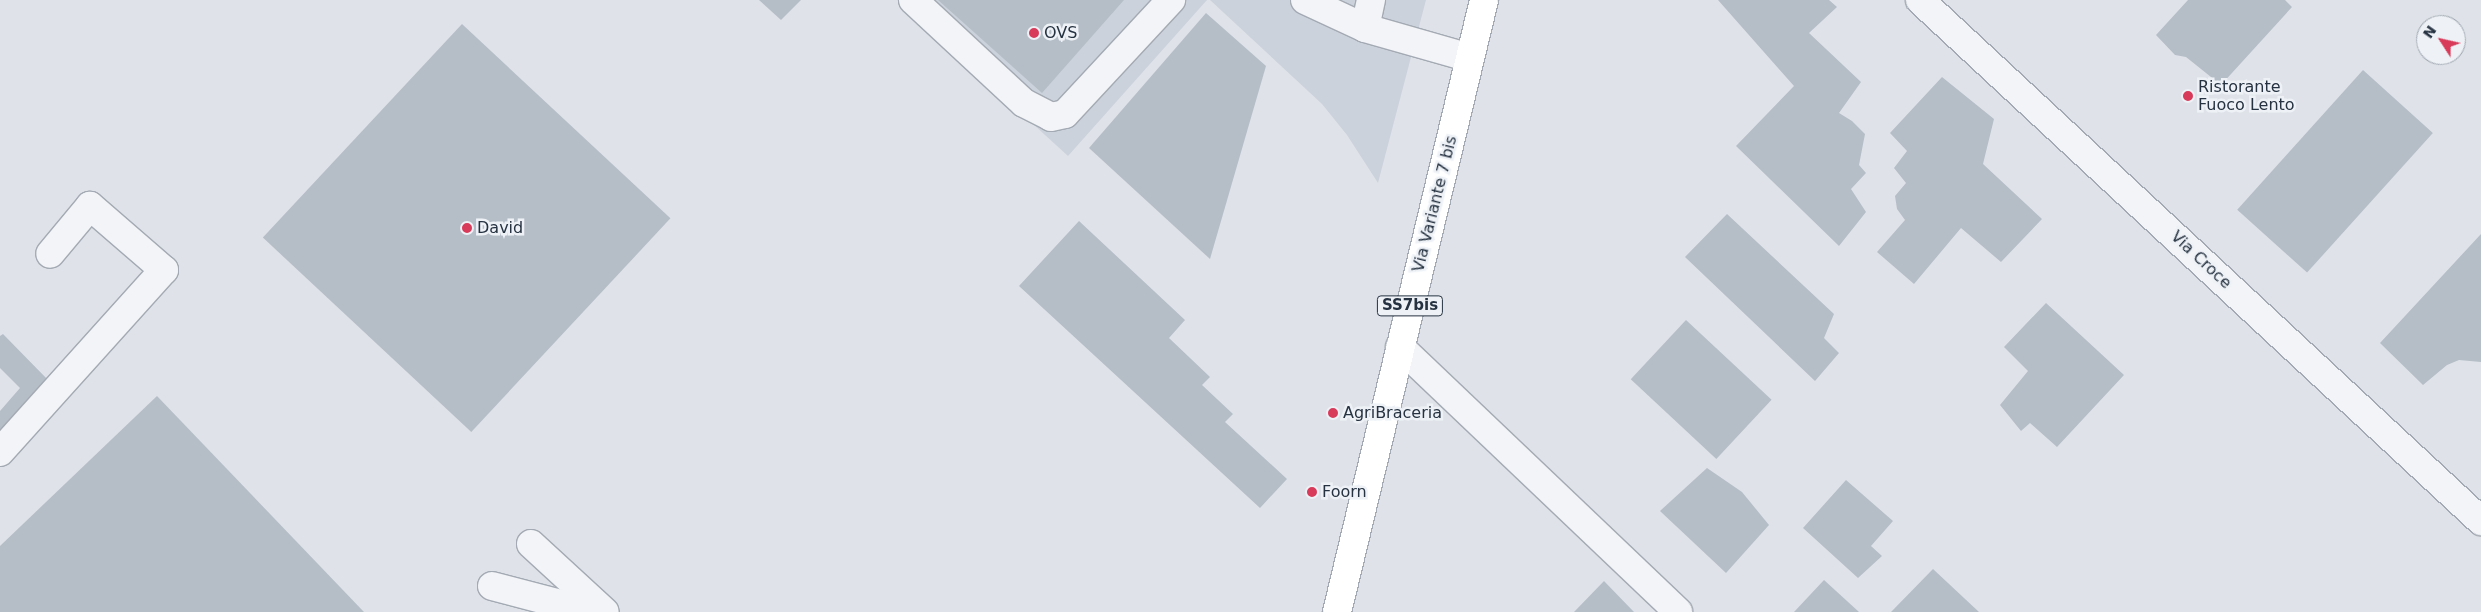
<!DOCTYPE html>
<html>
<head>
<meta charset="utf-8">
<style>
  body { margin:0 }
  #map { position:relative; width:2481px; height:612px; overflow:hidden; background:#dfe3e9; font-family:"DejaVu Sans",sans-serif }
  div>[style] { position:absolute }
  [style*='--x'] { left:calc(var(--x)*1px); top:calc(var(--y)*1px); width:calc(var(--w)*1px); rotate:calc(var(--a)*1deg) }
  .built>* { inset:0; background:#ccd2db }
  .building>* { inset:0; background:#b5bdc6; transform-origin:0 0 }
  .roads { filter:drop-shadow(1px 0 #a4aab3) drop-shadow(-1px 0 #a4aab3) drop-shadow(0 1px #a4aab3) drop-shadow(0 -1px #a4aab3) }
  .minor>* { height:28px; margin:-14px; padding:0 14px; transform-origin:14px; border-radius:14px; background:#f2f4f7 }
  .major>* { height:28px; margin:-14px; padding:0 14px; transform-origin:14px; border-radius:14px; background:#fff }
  .dots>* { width:14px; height:14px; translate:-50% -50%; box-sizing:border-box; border:2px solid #eef2f7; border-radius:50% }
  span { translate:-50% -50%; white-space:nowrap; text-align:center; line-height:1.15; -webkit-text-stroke:5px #eef2f7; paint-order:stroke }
  .shield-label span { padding:1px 4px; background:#eef2f7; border:1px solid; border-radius:4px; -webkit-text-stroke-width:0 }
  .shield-label { font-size:15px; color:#263241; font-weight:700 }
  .poi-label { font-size:16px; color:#263241 }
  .left { translate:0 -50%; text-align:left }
  .street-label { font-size:16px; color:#263241 }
  .north { position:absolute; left:2416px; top:15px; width:50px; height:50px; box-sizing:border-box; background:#eef2f7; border:1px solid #9ea5ae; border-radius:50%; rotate:305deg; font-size:14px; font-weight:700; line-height:20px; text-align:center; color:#263241 }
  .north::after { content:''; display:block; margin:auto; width:18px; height:22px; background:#d83a59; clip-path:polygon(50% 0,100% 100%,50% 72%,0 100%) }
</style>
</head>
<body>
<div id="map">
  <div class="built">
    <div style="clip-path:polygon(897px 0,1207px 0,1068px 156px)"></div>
    <div style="clip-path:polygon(1210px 0,1426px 0,1378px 183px,1347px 135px,1322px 104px)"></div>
  </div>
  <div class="building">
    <div style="clip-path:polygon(759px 0,801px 0,781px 20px)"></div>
    <div style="clip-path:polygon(938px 0,1124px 0,1042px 93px)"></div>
    <div style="clip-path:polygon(1718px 0,1829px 0,1837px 7px,1809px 33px,1861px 82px,1839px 113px,1852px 121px,1865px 134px,1859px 165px,1866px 173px,1851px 189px,1866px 212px,1839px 246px,1736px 146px,1794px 86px)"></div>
    <div style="clip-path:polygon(2188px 0,2285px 0,2292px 7px,2221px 85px,2186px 57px,2175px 55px,2156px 35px)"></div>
    <div style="clip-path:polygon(1206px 13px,1266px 66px,1210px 259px,1089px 148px)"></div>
    <div style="left:462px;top:24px;width:285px;height:292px;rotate:43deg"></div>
    <div style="left:2363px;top:70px;width:94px;height:188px;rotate:42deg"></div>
    <div style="clip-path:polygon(1942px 77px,1994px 119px,1983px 164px,2042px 219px,2001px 262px,1961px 228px,1914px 284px,1877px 252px,1905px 220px,1897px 209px,1895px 196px,1906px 183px,1894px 168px,1907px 151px,1890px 133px)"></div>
    <div style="clip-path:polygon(1727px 214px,1834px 314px,1824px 338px,1839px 353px,1815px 381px,1685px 257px)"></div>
    <div style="clip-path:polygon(1079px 221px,1185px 320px,1169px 338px,1210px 377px,1202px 385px,1233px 414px,1225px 422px,1287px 479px,1260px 508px,1019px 286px)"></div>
    <div style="clip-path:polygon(2481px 234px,2481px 362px,2459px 360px,2447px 365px,2423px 385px,2380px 343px)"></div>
    <div style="clip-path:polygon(2046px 303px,2124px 375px,2057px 447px,2030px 423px,2021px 431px,2000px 405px,2028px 371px,2004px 347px)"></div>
    <div style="left:1686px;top:320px;width:117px;height:81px;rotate:43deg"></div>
    <div style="clip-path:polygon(3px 334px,49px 381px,0 436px,0 411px,20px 388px,0 368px,0 336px)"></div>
    <div style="clip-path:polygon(157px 396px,364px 612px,0 612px,0 546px)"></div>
    <div style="clip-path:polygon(1707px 468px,1742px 492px,1769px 525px,1726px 573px,1660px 511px)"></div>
    <div style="clip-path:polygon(1846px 480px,1893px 521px,1871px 546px,1882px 556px,1858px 578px,1803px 528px)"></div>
    <div style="clip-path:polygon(1933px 569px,1979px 612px,1891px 612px)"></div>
    <div style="clip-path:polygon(1824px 580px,1859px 612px,1794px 612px)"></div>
    <div style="clip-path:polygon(1604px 581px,1634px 612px,1574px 612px)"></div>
  </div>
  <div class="roads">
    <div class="minor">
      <div style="--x:913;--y:0;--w:151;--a:42.9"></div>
      <div style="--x:1024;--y:103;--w:30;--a:27"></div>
      <div style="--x:1051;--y:117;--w:14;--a:-12"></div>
      <div style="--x:1065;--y:114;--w:156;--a:-47.1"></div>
      <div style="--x:1305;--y:0;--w:66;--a:25"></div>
      <div style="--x:1365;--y:28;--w:109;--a:15.9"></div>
      <div style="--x:1920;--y:0;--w:766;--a:42.88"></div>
      <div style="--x:1365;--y:28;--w:29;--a:-78"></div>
      <div style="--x:1400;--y:347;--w:384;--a:43.6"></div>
      <div style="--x:0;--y:452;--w:245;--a:-48"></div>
      <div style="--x:164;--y:270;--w:98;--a:-139.1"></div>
      <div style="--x:90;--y:206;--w:62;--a:129.8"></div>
      <div style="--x:531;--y:544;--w:100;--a:42.6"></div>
      <div style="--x:492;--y:586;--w:102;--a:14.7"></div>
    </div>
    <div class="major">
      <div style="--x:1337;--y:612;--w:629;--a:-76.49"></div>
    </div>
  </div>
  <div class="dots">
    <div style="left:1034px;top:33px;background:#d83a59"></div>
    <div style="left:2188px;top:96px;background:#d83a59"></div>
    <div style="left:467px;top:228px;background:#d83a59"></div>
    <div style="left:1333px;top:413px;background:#d83a59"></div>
    <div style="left:1312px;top:492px;background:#d83a59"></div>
  </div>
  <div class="shield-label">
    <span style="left:1410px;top:306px">SS7bis</span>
  </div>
  <div class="poi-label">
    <span class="left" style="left:1044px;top:33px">OVS</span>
    <span class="left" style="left:2198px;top:96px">Ristorante<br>Fuoco Lento</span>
    <span class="left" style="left:477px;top:228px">David</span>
    <span class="left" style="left:1343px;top:413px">AgriBraceria</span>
    <span class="left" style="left:1322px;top:492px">Foorn</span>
  </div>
  <div class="street-label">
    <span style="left:1435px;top:204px;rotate:-76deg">Via Variante 7 bis</span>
    <span style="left:2201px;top:260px;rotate:43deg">Via Croce</span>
  </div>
  <div class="north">N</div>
</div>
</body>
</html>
